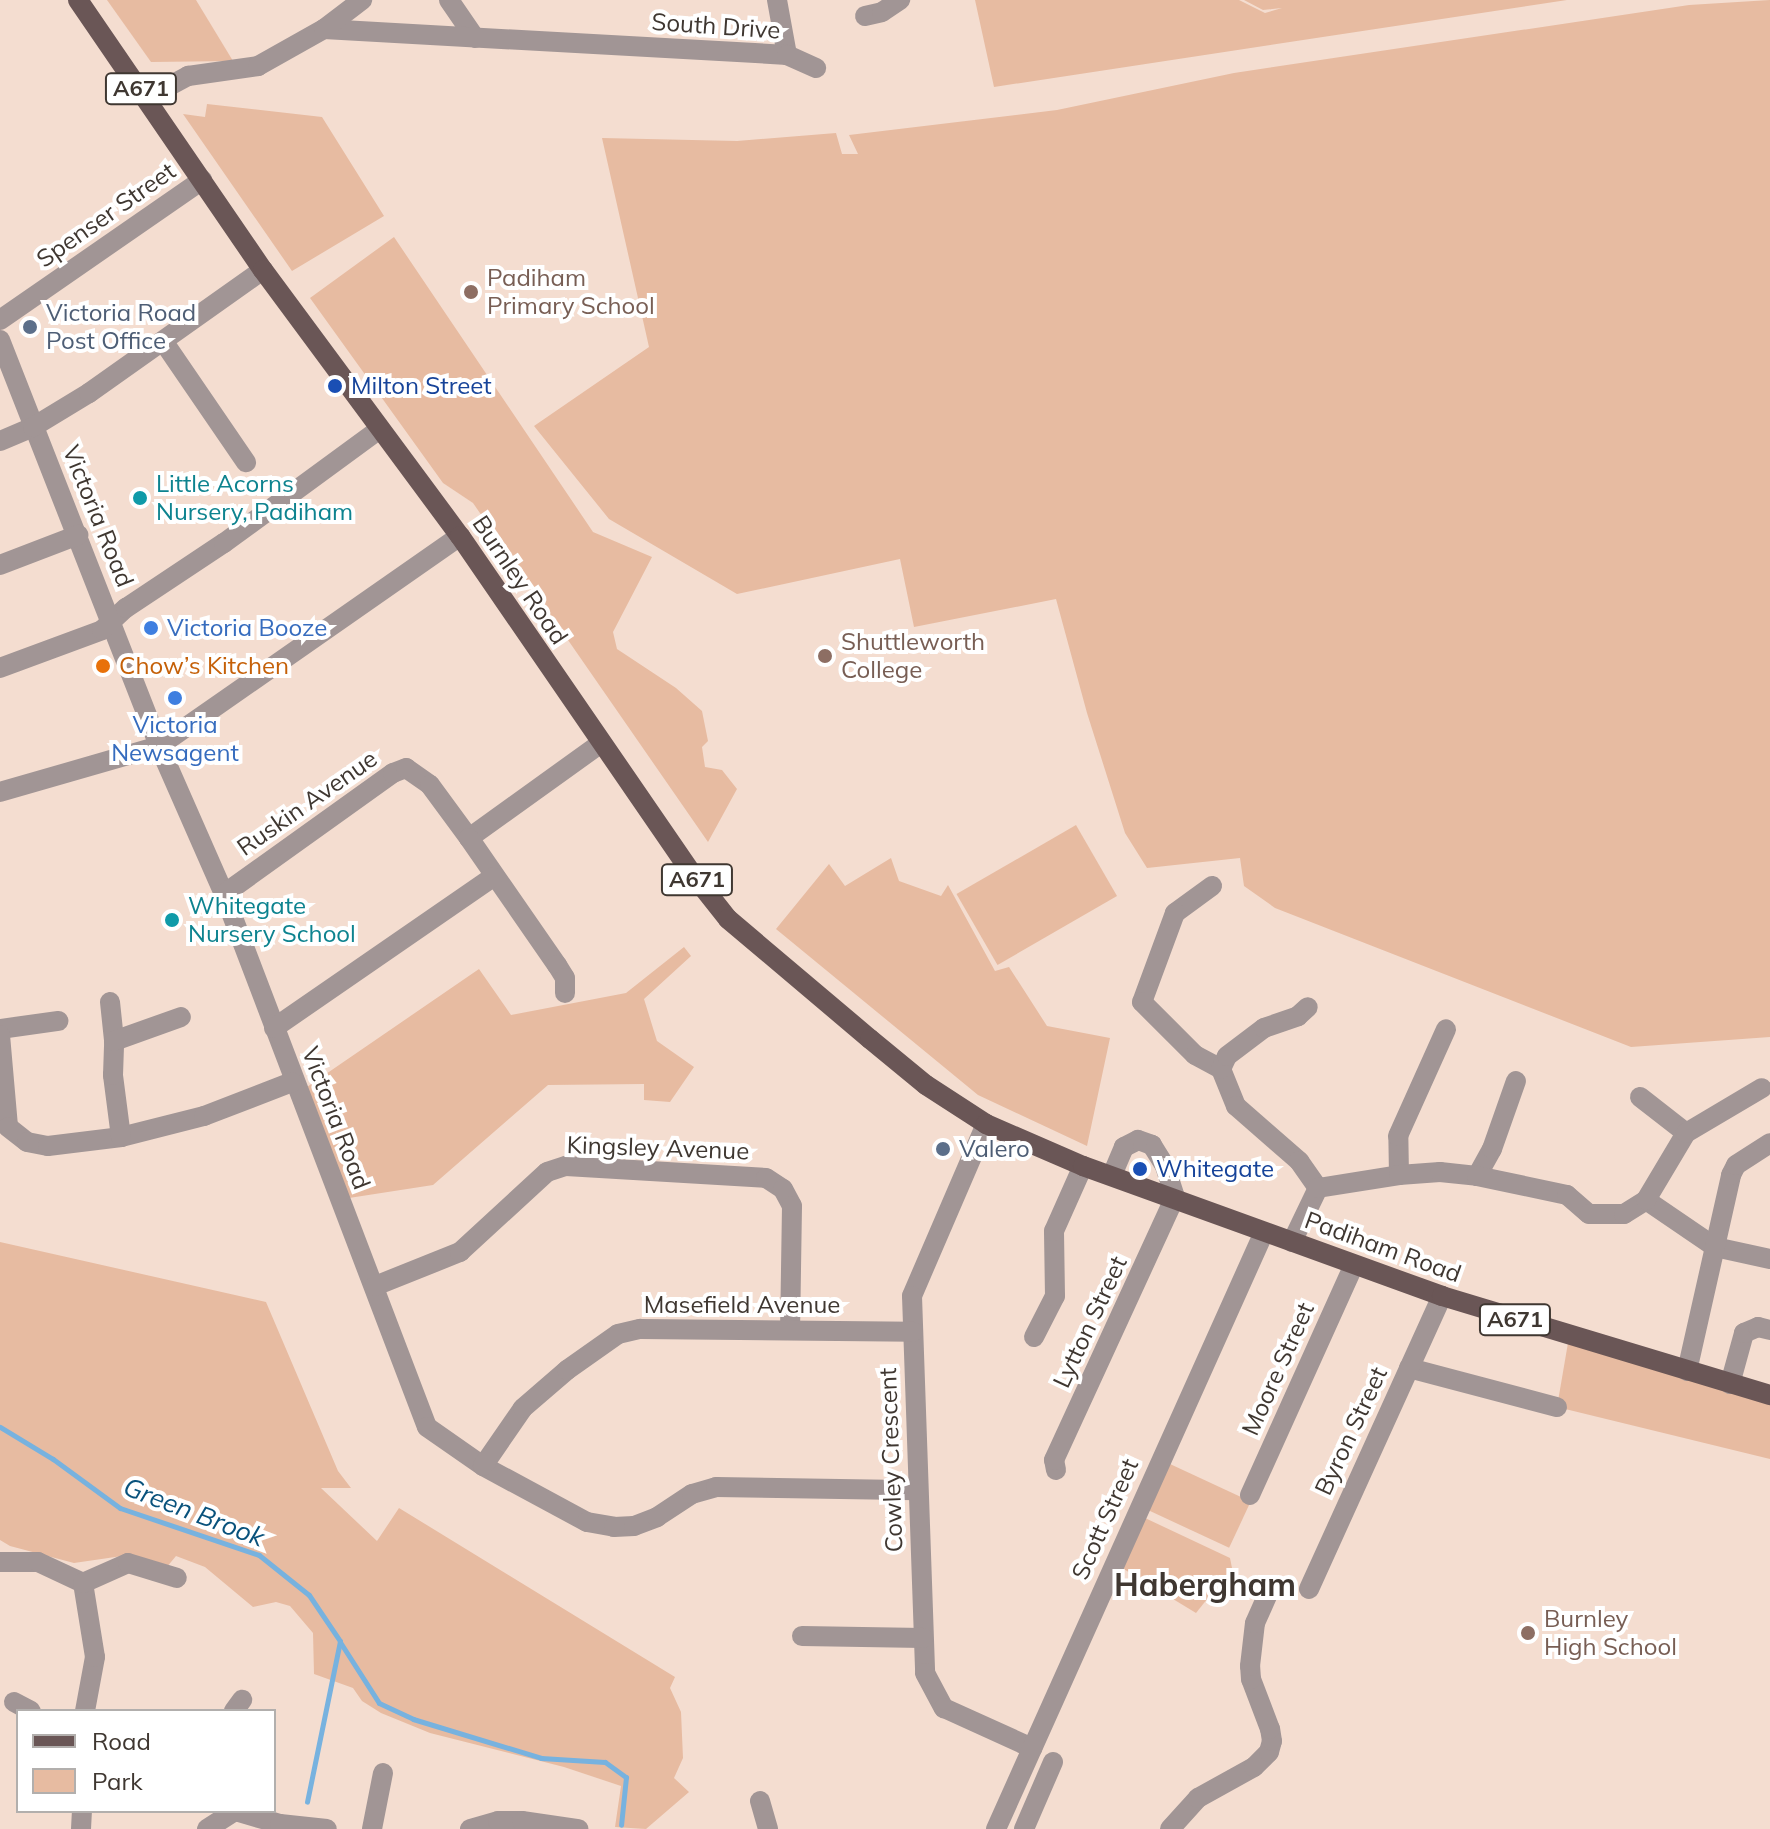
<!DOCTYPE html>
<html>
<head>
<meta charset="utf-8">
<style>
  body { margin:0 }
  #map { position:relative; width:1770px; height:1829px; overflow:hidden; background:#f4ddd0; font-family:Mulish,sans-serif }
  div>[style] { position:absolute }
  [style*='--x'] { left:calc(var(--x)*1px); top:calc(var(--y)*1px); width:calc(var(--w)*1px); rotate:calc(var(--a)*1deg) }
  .green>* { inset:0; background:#e7bba1; transform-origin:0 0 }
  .stream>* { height:5px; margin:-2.5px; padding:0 2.5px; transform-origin:2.5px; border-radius:2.5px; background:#77b2df }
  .minor>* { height:20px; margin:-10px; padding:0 10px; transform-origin:10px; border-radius:10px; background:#a19595 }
  .major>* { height:20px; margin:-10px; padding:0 10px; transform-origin:10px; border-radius:10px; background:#6a5656 }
  .dots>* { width:22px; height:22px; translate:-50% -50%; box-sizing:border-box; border:4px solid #fff; border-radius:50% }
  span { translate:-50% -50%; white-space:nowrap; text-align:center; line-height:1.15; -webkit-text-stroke:8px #fff; paint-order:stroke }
  .shield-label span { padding:2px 6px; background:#fff; border:2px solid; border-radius:6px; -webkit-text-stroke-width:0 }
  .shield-label { font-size:22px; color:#3f3731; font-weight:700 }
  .street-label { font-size:24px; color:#3f3731 }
  .education-label { font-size:24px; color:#785e54 }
  .left { translate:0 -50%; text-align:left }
  .service-label { font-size:24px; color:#4e5e75 }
  .transit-label { font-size:24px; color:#164399 }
  .culture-label { font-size:24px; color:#0d838f }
  .shop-label { font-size:24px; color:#366cbe }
  .food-label { font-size:24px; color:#c56008 }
  .water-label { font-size:26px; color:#09527c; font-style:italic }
  .district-label { font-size:32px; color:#3f3731; font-weight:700 }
  .legend { position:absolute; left:16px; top:1709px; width:260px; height:104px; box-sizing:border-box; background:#fff; border:2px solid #b2afad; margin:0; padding:10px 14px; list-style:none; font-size:24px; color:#3f3731 }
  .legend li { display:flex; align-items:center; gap:16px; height:40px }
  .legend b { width:40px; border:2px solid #b2afad }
</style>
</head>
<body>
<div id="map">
  <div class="green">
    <div style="clip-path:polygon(107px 0,196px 0,233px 61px,151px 62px)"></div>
    <div style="clip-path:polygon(975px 0,1239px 0,1265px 13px,1282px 8px,1263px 10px,1244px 0,1567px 0,994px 87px)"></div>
    <div style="clip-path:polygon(1770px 0,1770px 1037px,1631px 1047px,1275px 908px,1244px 886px,1240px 858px,1147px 868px,1125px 833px,1087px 713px,1056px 599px,914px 627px,900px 559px,737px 594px,609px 519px,534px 426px,649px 347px,602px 138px,737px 141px,836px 133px,842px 154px,858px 154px,849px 135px,1057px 110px,1234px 73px,1689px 5px)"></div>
    <div style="clip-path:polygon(207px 104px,322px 117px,384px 216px,292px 271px,183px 114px,205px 117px)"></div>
    <div style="clip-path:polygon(394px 237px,593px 532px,652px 557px,613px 632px,617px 649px,676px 688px,702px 711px,708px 741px,702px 747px,705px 767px,722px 770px,737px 789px,708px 842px,473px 503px,443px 483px,310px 298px)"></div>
    <div style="left:1076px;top:825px;width:82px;height:138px;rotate:60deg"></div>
    <div style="clip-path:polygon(891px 858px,899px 881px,941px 896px,948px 885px,995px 971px,1009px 967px,1047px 1026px,1110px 1038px,1087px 1146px,978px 1095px,776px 929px,829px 864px,845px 886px)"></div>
    <div style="clip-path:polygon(684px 947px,691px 956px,644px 999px,657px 1041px,694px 1067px,670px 1102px,644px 1100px,644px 1084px,548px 1085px,433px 1185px,349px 1198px,307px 1087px,479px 969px,511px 1015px,626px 993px)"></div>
    <div style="clip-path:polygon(0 1242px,266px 1302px,338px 1471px,351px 1488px,321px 1488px,377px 1541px,399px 1508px,675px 1677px,670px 1688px,681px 1712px,683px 1758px,674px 1778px,689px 1792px,646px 1829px,615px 1827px,621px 1786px,564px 1767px,430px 1733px,381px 1713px,362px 1701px,353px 1688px,314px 1674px,313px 1633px,290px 1606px,276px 1602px,253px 1607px,205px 1567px,176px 1556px,166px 1568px,129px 1555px,74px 1563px,10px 1546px,0 1540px)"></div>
    <div style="clip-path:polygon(1569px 1337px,1770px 1395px,1770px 1459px,1557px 1407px)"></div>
    <div style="left:1170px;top:1464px;width:89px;height:51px;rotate:25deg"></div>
    <div style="clip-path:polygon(1145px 1518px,1230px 1558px,1232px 1568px,1196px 1613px,1122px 1568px)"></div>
  </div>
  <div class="stream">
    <div style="--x:0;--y:1427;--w:62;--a:31.1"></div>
    <div style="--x:53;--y:1459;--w:83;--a:36.2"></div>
    <div style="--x:120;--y:1508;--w:147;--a:18.7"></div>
    <div style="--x:259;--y:1555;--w:64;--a:38.7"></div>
    <div style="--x:309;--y:1595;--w:55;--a:56"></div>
    <div style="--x:340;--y:1641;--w:164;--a:101.6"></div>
    <div style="--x:340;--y:1642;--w:72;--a:57.4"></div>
    <div style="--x:379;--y:1703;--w:38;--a:25"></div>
    <div style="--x:413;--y:1719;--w:134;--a:16.9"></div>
    <div style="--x:541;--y:1758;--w:64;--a:3.6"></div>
    <div style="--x:605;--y:1762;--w:26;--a:36"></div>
    <div style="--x:626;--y:1777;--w:48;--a:95.9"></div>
  </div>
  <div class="minor">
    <div style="--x:449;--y:0;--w:46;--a:55.6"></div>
    <div style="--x:777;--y:0;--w:56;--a:79.7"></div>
    <div style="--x:865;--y:16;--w:17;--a:-13"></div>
    <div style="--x:882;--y:12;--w:22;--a:-34"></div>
    <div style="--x:324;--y:29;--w:464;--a:3.2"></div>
    <div style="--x:787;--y:55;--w:32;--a:24"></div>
    <div style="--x:147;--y:98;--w:47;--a:-28.2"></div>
    <div style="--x:188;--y:76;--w:71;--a:-8.1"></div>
    <div style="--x:258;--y:66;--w:76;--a:-29.3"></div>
    <div style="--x:324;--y:29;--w:48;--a:-37.3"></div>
    <div style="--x:0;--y:320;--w:246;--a:-34.7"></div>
    <div style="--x:0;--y:340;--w:436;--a:68.6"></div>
    <div style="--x:159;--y:746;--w:162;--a:66.3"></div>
    <div style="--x:224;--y:894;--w:570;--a:69.15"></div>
    <div style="--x:427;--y:1427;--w:68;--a:34.9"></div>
    <div style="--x:483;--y:1466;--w:118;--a:28.3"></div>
    <div style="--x:587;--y:1522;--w:27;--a:10"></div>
    <div style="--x:614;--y:1527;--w:20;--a:-3"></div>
    <div style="--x:634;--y:1526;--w:25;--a:-21"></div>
    <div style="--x:657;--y:1517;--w:42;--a:-33.3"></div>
    <div style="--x:692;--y:1494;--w:25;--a:-16"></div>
    <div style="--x:716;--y:1487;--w:202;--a:0.9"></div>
    <div style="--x:163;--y:341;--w:147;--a:55.6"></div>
    <div style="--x:0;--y:441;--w:36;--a:-23"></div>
    <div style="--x:33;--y:427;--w:66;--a:-31.3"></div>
    <div style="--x:89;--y:393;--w:213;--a:-35.3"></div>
    <div style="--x:0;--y:565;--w:84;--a:-21"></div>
    <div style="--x:0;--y:668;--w:109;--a:-20.4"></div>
    <div style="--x:102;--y:630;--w:33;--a:-43"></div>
    <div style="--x:126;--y:608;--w:118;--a:-33.6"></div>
    <div style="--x:224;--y:543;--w:193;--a:-36.2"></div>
    <div style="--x:0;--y:792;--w:166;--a:-16.1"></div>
    <div style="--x:159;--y:746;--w:367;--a:-34.9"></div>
    <div style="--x:469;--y:838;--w:163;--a:-35.7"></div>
    <div style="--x:1212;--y:886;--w:46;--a:143.9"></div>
    <div style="--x:1175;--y:913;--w:95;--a:110.3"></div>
    <div style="--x:1142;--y:1002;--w:75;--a:45"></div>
    <div style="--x:1195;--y:1055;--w:30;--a:28"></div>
    <div style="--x:224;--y:894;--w:208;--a:-35.6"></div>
    <div style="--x:393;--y:773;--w:14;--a:-21"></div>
    <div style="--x:406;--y:768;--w:29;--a:35"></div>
    <div style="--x:430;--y:785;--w:66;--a:53.7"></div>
    <div style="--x:469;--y:838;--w:155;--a:55.3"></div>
    <div style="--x:557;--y:965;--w:15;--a:58"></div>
    <div style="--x:565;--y:978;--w:15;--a:90"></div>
    <div style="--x:110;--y:1002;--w:39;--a:84"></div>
    <div style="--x:274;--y:1028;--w:266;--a:-34.6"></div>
    <div style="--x:0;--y:1029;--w:59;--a:-7.9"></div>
    <div style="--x:0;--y:1035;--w:92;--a:85"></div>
    <div style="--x:8;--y:1127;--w:24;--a:38"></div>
    <div style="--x:27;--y:1142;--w:21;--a:11"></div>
    <div style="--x:48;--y:1146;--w:74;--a:-7"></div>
    <div style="--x:121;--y:1137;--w:86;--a:-14.2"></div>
    <div style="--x:204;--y:1116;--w:94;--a:-21.1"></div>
    <div style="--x:1221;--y:1069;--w:40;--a:68"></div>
    <div style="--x:1236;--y:1106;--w:84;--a:41.1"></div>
    <div style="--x:1299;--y:1161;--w:33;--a:55"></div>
    <div style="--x:1221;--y:1069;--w:14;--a:-65"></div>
    <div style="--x:1227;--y:1056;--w:46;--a:-37.1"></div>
    <div style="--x:1264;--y:1028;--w:36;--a:-19"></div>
    <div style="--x:1298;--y:1016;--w:13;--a:-42"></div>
    <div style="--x:1640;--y:1097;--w:58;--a:38"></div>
    <div style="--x:986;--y:1124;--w:187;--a:113.3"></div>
    <div style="--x:912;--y:1296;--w:377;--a:88"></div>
    <div style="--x:925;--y:1673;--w:40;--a:62"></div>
    <div style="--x:944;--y:1708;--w:97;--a:24.4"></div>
    <div style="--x:121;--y:1137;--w:63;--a:-97.4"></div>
    <div style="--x:113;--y:1075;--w:34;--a:-88"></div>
    <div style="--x:114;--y:1041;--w:71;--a:-19.7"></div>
    <div style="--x:1399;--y:1175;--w:39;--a:-91"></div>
    <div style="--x:1398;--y:1136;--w:117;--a:-65.8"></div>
    <div style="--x:1477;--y:1176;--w:31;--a:-61"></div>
    <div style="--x:1492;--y:1149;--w:72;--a:-70.6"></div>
    <div style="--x:1646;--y:1200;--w:83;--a:34.3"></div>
    <div style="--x:1715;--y:1247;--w:56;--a:12.3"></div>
    <div style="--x:1292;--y:1242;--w:60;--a:-64.3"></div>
    <div style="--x:1318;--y:1188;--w:82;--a:-9.1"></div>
    <div style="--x:1399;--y:1175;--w:41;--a:-4.2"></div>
    <div style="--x:1440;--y:1172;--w:37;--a:6"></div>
    <div style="--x:1477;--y:1176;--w:92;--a:11.9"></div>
    <div style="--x:1567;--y:1195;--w:29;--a:41"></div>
    <div style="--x:1589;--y:1214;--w:35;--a:0"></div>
    <div style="--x:1624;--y:1214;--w:26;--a:-32"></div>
    <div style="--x:1646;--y:1200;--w:78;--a:-59.2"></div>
    <div style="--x:1686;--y:1133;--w:88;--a:-30.6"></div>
    <div style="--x:375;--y:1286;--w:92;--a:-21.8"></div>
    <div style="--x:460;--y:1252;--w:118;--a:-42.6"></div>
    <div style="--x:547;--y:1172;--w:20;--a:-18"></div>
    <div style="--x:566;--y:1166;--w:200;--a:3.4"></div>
    <div style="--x:766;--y:1178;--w:20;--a:33"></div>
    <div style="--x:783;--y:1189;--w:19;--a:62"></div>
    <div style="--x:792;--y:1206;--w:124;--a:90.9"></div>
    <div style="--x:1034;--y:1337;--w:46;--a:-62.9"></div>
    <div style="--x:1055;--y:1296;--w:65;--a:-90.9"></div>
    <div style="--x:1054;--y:1231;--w:71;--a:-66"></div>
    <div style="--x:1409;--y:1368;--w:153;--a:14.8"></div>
    <div style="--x:1687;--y:1371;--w:201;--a:-77.3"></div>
    <div style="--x:1731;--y:1175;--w:11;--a:-63"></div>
    <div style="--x:1736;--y:1165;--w:40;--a:-32.9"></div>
    <div style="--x:1730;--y:1384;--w:53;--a:-74.6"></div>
    <div style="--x:1744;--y:1333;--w:15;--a:-23"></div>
    <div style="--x:1758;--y:1327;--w:12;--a:14"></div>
    <div style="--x:483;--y:1466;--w:70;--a:-55.4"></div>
    <div style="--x:523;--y:1408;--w:58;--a:-40.8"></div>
    <div style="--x:567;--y:1370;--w:62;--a:-35.2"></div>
    <div style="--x:618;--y:1334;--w:23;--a:-13"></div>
    <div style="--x:640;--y:1329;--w:273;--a:0.6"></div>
    <div style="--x:1056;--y:1470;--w:10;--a:-101"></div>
    <div style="--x:1054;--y:1460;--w:289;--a:-65.3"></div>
    <div style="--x:1175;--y:1197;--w:33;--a:-108"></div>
    <div style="--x:1165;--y:1166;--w:25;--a:-122"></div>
    <div style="--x:1152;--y:1145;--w:15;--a:-160"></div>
    <div style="--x:1138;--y:1140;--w:16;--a:153"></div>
    <div style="--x:1124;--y:1147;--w:30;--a:113"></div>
    <div style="--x:1250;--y:1495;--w:252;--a:-65.7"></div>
    <div style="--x:0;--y:1562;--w:38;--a:0"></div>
    <div style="--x:38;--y:1562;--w:50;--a:25"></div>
    <div style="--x:1309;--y:1589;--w:322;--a:-65.6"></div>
    <div style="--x:802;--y:1636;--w:121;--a:0.9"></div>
    <div style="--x:14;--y:1702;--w:19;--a:28"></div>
    <div style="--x:85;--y:1711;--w:55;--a:-79.5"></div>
    <div style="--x:95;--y:1657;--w:75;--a:-99.2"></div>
    <div style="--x:83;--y:1583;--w:49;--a:-24"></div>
    <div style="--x:128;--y:1563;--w:51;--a:17"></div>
    <div style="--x:234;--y:1711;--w:14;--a:-54"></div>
    <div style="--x:760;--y:1801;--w:29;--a:74"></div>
    <div style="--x:235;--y:1811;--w:47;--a:16.1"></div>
    <div style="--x:280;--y:1824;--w:47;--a:6.1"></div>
    <div style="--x:81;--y:1829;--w:18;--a:-87"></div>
    <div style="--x:207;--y:1829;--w:33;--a:-33"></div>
    <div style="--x:372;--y:1829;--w:57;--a:-78.9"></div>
    <div style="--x:470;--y:1829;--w:29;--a:-16"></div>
    <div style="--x:498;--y:1821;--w:24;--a:0"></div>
    <div style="--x:522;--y:1821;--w:57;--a:8.1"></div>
    <div style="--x:996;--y:1829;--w:654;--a:-65.82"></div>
    <div style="--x:1024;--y:1829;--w:73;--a:-66.6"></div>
    <div style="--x:1170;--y:1829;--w:42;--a:-47.9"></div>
    <div style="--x:1198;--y:1798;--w:64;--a:-29"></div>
    <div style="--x:1254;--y:1767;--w:21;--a:-45"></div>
    <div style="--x:1269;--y:1752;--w:11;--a:-75"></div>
    <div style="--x:1272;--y:1741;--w:12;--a:-99"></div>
    <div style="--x:1270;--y:1729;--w:53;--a:-110.8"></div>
    <div style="--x:1251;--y:1679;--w:13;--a:-94"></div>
    <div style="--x:1250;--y:1666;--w:43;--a:-83.4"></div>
    <div style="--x:1255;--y:1623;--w:35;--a:-66"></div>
  </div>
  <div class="major">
    <div style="--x:78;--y:0;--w:327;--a:55.6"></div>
    <div style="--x:263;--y:270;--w:331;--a:53.5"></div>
    <div style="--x:460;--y:536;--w:413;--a:55.5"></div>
    <div style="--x:694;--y:876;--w:55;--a:51.7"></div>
    <div style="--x:728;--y:919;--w:186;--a:40.2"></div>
    <div style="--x:870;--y:1039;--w:72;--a:39.4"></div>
    <div style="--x:926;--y:1085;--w:72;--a:33"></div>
    <div style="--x:986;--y:1124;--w:106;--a:23.4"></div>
    <div style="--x:1083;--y:1166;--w:382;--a:19.9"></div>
    <div style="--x:1442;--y:1296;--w:343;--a:16.8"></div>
  </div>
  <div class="dots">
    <div style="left:471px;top:292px;background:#8d6e63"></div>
    <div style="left:30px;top:327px;background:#5c6f8a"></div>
    <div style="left:335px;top:386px;background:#1a4fb4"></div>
    <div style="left:140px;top:498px;background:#0f9aa8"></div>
    <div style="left:151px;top:628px;background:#3f7fe0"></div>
    <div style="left:825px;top:656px;background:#8d6e63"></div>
    <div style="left:103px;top:666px;background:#e8710a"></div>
    <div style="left:175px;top:698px;background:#3f7fe0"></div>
    <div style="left:172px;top:920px;background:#0f9aa8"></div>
    <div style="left:943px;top:1149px;background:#5c6f8a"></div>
    <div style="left:1140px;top:1169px;background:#1a4fb4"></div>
    <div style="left:1528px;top:1633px;background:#8d6e63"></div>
  </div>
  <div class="shield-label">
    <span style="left:141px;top:89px">A671</span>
    <span style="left:697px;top:880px">A671</span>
    <span style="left:1515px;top:1320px">A671</span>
  </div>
  <div class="street-label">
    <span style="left:716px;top:26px;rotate:4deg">South Drive</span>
    <span style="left:106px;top:215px;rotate:-35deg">Spenser Street</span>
    <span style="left:98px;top:516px;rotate:68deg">Victoria Road</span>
    <span style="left:520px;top:580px;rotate:56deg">Burnley Road</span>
    <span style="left:307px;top:803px;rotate:-35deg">Ruskin Avenue</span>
    <span style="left:336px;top:1118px;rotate:69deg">Victoria Road</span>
    <span style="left:658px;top:1148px;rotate:2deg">Kingsley Avenue</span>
    <span style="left:1383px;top:1247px;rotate:20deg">Padiham Road</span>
    <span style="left:742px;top:1305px">Masefield Avenue</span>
    <span style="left:1090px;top:1322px;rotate:-65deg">Lytton Street</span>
    <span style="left:1278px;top:1369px;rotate:-66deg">Moore Street</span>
    <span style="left:1351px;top:1431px;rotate:-65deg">Byron Street</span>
    <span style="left:891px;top:1460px;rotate:-92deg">Cowley Crescent</span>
    <span style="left:1105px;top:1519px;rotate:-66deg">Scott Street</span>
  </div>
  <div class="education-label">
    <span class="left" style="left:487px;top:292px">Padiham<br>Primary School</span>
    <span class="left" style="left:841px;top:656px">Shuttleworth<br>College</span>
    <span class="left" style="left:1544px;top:1633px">Burnley<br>High School</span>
  </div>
  <div class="service-label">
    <span class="left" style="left:46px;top:327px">Victoria Road<br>Post Office</span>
    <span class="left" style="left:959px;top:1149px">Valero</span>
  </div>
  <div class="transit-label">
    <span class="left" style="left:351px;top:386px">Milton Street</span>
    <span class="left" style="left:1156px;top:1169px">Whitegate</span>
  </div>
  <div class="culture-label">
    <span class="left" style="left:156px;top:498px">Little Acorns<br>Nursery, Padiham</span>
    <span class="left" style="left:188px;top:920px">Whitegate<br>Nursery School</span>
  </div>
  <div class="shop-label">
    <span class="left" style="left:167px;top:628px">Victoria Booze</span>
    <span style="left:175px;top:739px">Victoria<br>Newsagent</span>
  </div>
  <div class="food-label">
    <span class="left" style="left:119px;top:666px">Chow’s Kitchen</span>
  </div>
  <div class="water-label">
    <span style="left:194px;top:1512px;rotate:21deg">Green Brook</span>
  </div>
  <div class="district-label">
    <span style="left:1205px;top:1584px">Habergham</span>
  </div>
  <ul class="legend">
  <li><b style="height:10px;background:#6a5656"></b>Road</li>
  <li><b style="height:22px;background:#e7bba1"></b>Park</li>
  </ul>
</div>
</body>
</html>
